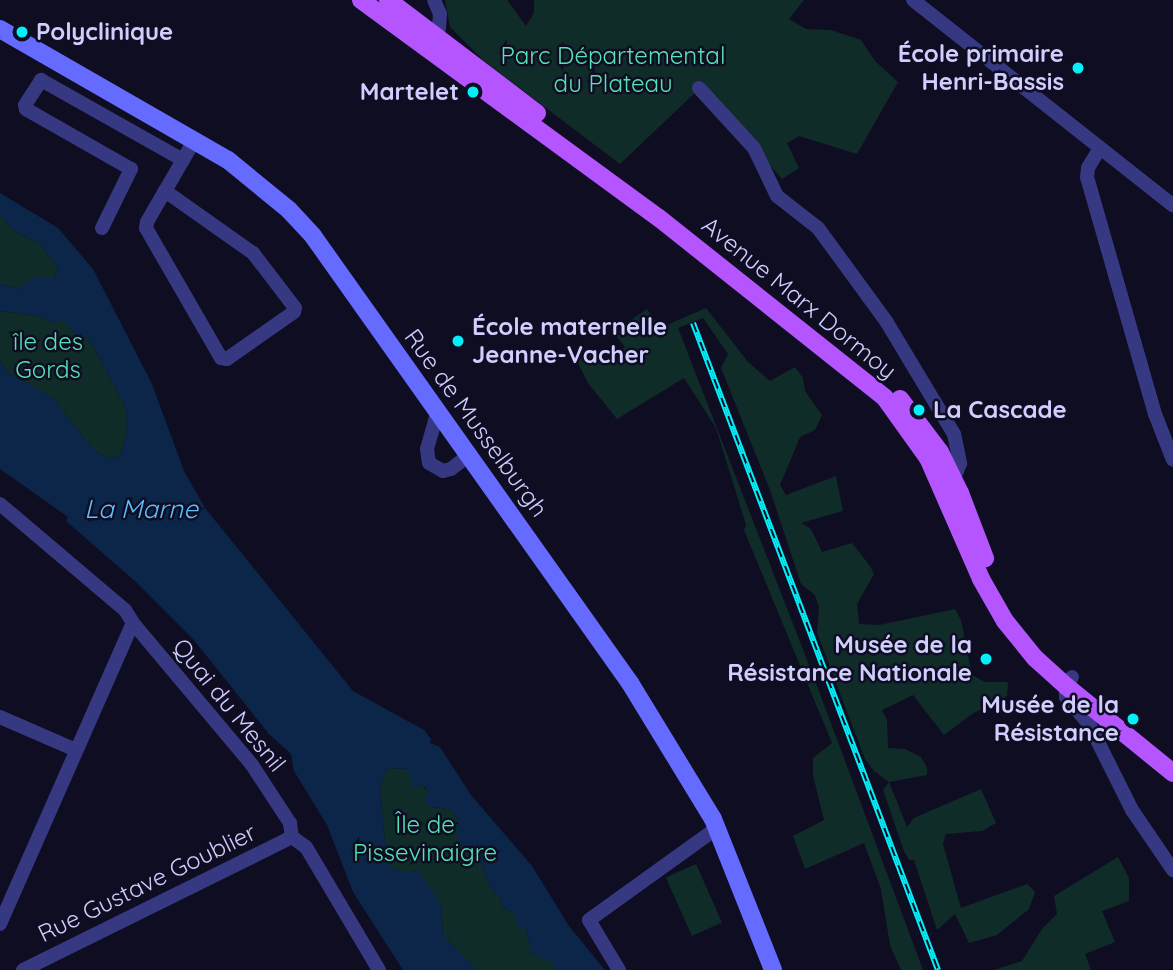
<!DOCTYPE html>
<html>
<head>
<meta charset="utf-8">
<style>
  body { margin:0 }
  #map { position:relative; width:1173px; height:970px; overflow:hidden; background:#0f0d22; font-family:Quicksand,sans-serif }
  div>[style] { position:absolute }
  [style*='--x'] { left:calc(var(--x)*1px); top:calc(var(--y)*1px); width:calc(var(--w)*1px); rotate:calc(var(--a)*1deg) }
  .green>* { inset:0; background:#102c29; transform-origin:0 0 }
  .water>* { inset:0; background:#0b2648 }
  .street>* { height:14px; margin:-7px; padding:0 7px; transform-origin:7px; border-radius:7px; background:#363982 }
  .secondary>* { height:18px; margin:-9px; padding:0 9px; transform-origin:9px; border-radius:9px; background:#656bff }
  .primary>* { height:18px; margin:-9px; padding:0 9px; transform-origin:9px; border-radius:9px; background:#b455ff }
  .rail>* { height:6px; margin-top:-3px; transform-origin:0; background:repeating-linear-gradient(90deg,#0f0d22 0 10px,#00f1f9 0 20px); box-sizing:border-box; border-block:2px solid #00f1f9 }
  .dots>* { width:19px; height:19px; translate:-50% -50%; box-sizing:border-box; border:4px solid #0f0d22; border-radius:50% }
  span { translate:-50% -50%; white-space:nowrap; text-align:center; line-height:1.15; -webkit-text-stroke:5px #0f0d22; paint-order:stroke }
  .poi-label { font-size:24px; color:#d0ceff; font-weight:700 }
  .left { translate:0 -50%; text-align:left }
  .right { translate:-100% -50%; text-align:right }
  .park-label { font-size:24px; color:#57e2b6 }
  .street-label { font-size:24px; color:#d0ceff }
  .water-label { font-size:26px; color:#5cbfff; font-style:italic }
</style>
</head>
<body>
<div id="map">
  <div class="green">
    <div style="clip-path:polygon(445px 0,507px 0,526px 26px,534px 13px,534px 0,804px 0,789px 19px,806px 29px,831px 30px,861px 40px,875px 61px,898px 82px,857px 154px,799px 136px,787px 143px,799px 168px,782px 179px,700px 88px,620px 164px,484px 61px,450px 27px)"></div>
    <div style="clip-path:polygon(0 215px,16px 232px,39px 243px,58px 268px,54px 278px,33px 278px,19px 289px,0 284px)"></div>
    <div style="clip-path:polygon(706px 308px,748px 362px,770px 381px,795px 367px,803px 378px,805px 391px,822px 415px,815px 430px,800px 437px,780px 485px,786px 495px,836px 476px,843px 511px,801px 523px,811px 529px,822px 552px,852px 543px,870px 566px,874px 574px,857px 604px,859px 624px,879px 625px,955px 609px,961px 620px,972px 675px,985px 682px,1008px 682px,1007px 696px,972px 714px,944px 735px,913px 695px,882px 710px,887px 720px,888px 748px,905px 749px,921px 757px,927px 768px,927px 775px,889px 782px,907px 827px,914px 818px,981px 789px,996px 823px,982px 831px,946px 834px,943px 844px,961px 908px,1027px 884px,1035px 892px,1029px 909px,997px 935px,969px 943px,955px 914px,937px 930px,914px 860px,909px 860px,904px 851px,883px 790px,889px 782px,874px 771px,865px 759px,817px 633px,819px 608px,815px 595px,801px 584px,770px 490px,721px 368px,728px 354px,703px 318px,678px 328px,816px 683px,923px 970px,901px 970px,890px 945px,881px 889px,864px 843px,805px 869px,793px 836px,824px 820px,813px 775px,813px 758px,832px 743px,744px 530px,746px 525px,716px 428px,684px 378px,617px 419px,588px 383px,577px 361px,587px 350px,603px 362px,625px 347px,613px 332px,647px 309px,660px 328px)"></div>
    <div style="clip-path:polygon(0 311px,39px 316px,52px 323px,63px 319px,78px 338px,88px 337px,126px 407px,127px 433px,120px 456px,108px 459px,93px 449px,52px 397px,8px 373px,0 361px)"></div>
    <div style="clip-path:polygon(387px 768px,408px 769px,428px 792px,432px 807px,451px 809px,457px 819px,459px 840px,468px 855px,481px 862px,492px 891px,499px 895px,503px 907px,514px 913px,526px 929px,532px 955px,554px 962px,555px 970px,476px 970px,443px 935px,441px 904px,405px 874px,390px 867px,386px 853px,380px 786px)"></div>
    <div style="clip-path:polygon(1118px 857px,1129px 878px,1129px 901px,1102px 911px,1115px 942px,1085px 954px,1091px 970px,994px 970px,1022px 961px,1042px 929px,1057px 914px,1054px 896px)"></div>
    <div style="left:696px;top:864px;width:64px;height:33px;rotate:66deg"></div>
  </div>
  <div class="water">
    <div style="clip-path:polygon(0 193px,58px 228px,93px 269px,152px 384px,184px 471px,205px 508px,353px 691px,424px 730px,431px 739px,430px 743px,440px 747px,471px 795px,532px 866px,569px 926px,605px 970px,555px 970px,553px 962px,532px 955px,526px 929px,518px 926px,514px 913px,503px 907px,499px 895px,492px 891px,481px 862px,468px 855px,458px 840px,457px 819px,451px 809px,432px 807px,425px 801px,428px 792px,424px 786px,413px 787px,408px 769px,387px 768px,380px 786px,386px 853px,390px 867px,405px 873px,417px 870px,441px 904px,443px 935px,476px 970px,403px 970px,353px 892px,327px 825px,294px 771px,291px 754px,269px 734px,193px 639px,137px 583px,66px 521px,68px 517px,0 469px,0 361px,8px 373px,52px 397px,93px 449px,108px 459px,120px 456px,127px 433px,126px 407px,88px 337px,78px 339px,63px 320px,52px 323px,39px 316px,0 311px,0 284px,19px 289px,32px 278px,54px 278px,58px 268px,39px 243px,16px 232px,0 215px)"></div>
  </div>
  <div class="street">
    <div style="--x:913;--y:0;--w:331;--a:38.3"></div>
    <div style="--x:431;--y:44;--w:18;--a:-63"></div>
    <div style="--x:439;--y:28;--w:14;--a:-86"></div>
    <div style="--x:440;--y:14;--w:15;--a:-113"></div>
    <div style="--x:699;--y:88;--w:81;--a:47.5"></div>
    <div style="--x:754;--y:148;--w:53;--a:64.4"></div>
    <div style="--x:777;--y:196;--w:52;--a:38"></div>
    <div style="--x:818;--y:228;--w:115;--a:53.8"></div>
    <div style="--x:886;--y:321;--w:132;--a:59"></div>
    <div style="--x:954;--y:434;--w:30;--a:78"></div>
    <div style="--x:960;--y:463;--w:9;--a:111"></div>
    <div style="--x:957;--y:471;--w:17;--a:155"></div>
    <div style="--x:1100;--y:148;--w:23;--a:121"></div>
    <div style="--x:1088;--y:168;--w:9;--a:96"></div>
    <div style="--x:1087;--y:177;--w:247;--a:74"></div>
    <div style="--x:1155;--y:414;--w:49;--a:68.6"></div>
    <div style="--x:165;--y:191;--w:108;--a:35.2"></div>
    <div style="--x:253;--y:253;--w:69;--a:52.6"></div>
    <div style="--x:295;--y:308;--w:4;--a:104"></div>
    <div style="--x:294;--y:312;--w:82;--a:145"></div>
    <div style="--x:227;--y:359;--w:6;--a:-171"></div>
    <div style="--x:221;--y:358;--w:150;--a:-120"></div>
    <div style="--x:146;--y:228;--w:6;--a:-81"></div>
    <div style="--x:147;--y:222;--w:36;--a:-60"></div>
    <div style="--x:165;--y:191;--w:58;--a:-59.9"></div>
    <div style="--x:102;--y:228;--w:66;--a:-63.8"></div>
    <div style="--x:131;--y:169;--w:121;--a:-150.3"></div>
    <div style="--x:26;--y:109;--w:4;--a:-104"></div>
    <div style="--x:25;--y:105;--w:30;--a:-57"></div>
    <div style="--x:41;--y:80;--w:163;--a:29.4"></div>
    <div style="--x:437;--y:414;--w:36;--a:106"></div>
    <div style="--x:427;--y:449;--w:14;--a:82"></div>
    <div style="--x:429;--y:463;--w:16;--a:30"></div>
    <div style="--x:443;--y:471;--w:8;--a:-14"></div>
    <div style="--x:451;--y:469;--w:24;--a:-38"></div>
    <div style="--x:0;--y:504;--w:164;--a:40.3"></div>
    <div style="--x:125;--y:610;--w:15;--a:58"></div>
    <div style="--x:133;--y:623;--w:185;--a:50"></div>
    <div style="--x:252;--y:765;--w:69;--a:56.8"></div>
    <div style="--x:290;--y:823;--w:14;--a:82"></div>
    <div style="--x:292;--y:837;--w:17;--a:36"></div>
    <div style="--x:306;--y:847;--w:143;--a:59.3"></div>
    <div style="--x:1072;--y:677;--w:11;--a:124"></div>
    <div style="--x:1066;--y:686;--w:11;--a:90"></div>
    <div style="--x:1066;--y:697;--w:38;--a:50"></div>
    <div style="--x:1090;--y:726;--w:94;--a:63.4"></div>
    <div style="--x:1132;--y:810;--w:73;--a:55.7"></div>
    <div style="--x:0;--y:717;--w:83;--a:23.5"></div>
    <div style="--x:0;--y:924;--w:329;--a:-66.2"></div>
    <div style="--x:23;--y:970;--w:300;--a:-26.3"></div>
    <div style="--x:619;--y:970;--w:58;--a:-121"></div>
    <div style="--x:589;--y:920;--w:158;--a:-35.7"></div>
  </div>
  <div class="secondary">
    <div style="--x:0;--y:29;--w:263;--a:29.9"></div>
    <div style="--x:228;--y:160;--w:79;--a:39.3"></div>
    <div style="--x:289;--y:210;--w:35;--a:47"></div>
    <div style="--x:313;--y:236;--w:548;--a:54.66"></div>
    <div style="--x:630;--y:683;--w:159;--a:58.6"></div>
    <div style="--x:713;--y:819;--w:162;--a:68.3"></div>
  </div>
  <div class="primary">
    <div style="--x:361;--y:0;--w:369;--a:36.2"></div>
    <div style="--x:659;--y:218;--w:289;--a:38.5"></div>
    <div style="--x:885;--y:398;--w:74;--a:54.4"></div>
    <div style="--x:928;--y:458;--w:132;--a:66.3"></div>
    <div style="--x:981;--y:579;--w:48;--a:60.3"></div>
    <div style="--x:1005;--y:621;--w:48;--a:51"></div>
    <div style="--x:1035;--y:658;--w:42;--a:42.1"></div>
    <div style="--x:1066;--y:686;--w:138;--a:39.1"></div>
    <div style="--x:388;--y:0;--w:187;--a:37.2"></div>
    <div style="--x:900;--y:399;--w:66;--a:53"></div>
    <div style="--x:940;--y:452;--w:46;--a:64"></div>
    <div style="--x:960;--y:493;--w:70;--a:69"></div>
  </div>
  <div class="rail">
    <div style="--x:693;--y:323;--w:692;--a:69.26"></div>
  </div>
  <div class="dots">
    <div style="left:22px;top:32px;background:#00f1f9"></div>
    <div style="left:1078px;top:68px;background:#00f1f9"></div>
    <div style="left:473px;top:92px;background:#00f1f9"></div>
    <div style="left:458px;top:341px;background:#00f1f9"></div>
    <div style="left:919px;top:410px;background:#00f1f9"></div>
    <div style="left:986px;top:659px;background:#00f1f9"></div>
    <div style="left:1133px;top:719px;background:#00f1f9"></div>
  </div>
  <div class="poi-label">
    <span class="left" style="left:36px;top:32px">Polyclinique</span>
    <span class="right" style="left:1064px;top:68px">École primaire<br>Henri-Bassis</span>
    <span class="right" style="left:459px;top:92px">Martelet</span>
    <span class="left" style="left:472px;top:341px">École maternelle<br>Jeanne-Vacher</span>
    <span class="left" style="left:933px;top:410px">La Cascade</span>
    <span class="right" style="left:972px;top:659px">Musée de la<br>Résistance Nationale</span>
    <span class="right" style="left:1119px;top:719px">Musée de la<br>Résistance</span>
  </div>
  <div class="park-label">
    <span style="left:613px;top:70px">Parc Départemental<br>du Plateau</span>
    <span style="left:48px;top:356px">île des<br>Gords</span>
    <span style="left:425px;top:839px">Île de<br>Pissevinaigre</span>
  </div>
  <div class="street-label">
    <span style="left:799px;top:298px;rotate:39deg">Avenue Marx Dormoy</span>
    <span style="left:476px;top:423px;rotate:54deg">Rue de Musselburgh</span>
    <span style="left:229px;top:705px;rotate:51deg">Quai du Mesnil</span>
    <span style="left:147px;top:883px;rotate:-26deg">Rue Gustave Goublier</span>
  </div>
  <div class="water-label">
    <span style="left:141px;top:509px">La Marne</span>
  </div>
</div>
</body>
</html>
